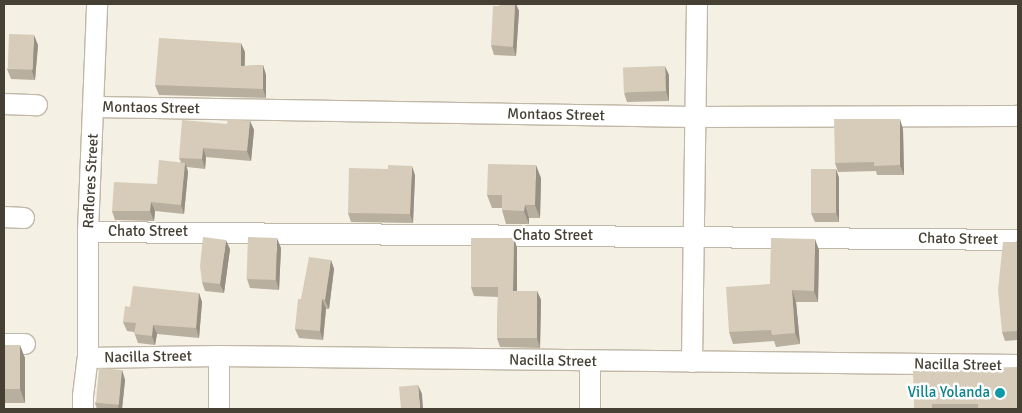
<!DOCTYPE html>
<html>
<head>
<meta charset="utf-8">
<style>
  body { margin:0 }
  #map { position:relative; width:1022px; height:413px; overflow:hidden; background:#f4f0e4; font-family:Signika,sans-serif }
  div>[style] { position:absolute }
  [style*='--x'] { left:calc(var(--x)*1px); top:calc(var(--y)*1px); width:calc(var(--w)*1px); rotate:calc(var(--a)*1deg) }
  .roads { filter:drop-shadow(1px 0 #c0b8a6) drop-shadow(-1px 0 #c0b8a6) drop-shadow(0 1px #c0b8a6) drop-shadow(0 -1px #c0b8a6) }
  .street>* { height:20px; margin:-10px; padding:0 10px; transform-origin:10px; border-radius:10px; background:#fff }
  .wall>* { inset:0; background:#b8af9f }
  .shaded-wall>* { inset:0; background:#968f82 }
  .building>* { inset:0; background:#d6ccb9; transform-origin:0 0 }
  .dots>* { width:14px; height:14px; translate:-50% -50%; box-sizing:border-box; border:2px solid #fff; border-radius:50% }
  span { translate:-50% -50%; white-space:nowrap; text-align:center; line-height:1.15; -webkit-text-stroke:5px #fff; paint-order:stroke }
  .street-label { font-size:15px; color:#464034 }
  .culture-label { font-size:15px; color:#0d838f }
  .right { translate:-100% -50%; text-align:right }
  .frame { position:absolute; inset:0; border:5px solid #464034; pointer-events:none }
</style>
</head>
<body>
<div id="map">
  <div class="roads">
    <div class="street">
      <div style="--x:4;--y:104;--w:33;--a:2"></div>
      <div style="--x:94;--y:107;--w:600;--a:0.95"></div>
      <div style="--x:694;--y:117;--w:324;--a:-0.2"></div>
      <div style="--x:4;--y:217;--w:20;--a:3"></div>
      <div style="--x:88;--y:232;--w:930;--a:0.49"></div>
      <div style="--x:4;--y:344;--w:21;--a:0"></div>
      <div style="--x:88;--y:358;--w:131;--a:-0.9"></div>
      <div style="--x:219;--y:356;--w:799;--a:0.65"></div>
      <div style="--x:590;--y:361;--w:48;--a:90"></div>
      <div style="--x:692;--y:362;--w:358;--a:-89.2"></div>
      <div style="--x:83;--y:409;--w:13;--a:-90"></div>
      <div style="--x:83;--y:396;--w:38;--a:-83"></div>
      <div style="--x:88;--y:358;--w:126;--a:-90"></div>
      <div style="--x:88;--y:232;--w:228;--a:-87.7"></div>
      <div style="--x:219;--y:409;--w:53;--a:-90"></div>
    </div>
  </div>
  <div class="wall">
    <div style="clip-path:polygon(500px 4px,516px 4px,519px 11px,516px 56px,494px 55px,491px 45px)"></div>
    <div style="clip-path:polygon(38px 45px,35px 80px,11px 79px,7px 69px)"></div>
    <div style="clip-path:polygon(245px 52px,245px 66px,263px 65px,266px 75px,266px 98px,159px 95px,155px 85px)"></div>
    <div style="clip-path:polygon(669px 75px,669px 101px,627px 102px,624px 93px)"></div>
    <div style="clip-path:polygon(250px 121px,254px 130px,251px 161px,206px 157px,205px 169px,187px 167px,188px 172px,184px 214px,155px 211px,154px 221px,115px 220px,112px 211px,157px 184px,181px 162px,179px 158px,227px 124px)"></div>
    <div style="clip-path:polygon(903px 129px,904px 175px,877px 175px,876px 171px,838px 172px,835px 163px)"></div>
    <div style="clip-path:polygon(836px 169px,839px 178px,839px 222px,815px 222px,811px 213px)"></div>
    <div style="clip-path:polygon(415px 175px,413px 223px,351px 222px,348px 213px)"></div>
    <div style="clip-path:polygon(541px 178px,540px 218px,529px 218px,529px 224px,506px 224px,502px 210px,502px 208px,492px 208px,487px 195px)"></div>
    <div style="clip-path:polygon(514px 238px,517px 248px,517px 291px,537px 291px,541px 300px,540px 348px,500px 347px,497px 338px,498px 297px,474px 296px,471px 287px)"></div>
    <div style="clip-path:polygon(1018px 241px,1018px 340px,1005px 341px,1002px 332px,1015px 242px)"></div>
    <div style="clip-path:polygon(281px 248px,279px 290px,250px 288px,247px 279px)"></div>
    <div style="clip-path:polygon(230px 249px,224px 293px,205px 291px,202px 282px)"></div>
    <div style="clip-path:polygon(819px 250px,818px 302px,796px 302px,800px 344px,776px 347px,774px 341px,733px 344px,729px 332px)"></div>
    <div style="clip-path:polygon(331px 260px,334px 269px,329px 309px,326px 309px,323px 340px,299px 338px,295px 329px,301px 299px)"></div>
    <div style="clip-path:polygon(199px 293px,202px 302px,199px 338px,157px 334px,155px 345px,138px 343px,134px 332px,127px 331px,123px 322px,130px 307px)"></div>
    <div style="clip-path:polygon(4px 345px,25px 358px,25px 403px,4px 403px)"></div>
    <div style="clip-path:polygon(1018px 367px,1018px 409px,914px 409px)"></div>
    <div style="clip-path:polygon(122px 370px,125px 380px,122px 409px,97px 409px,95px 403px)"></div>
  </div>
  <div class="shaded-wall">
    <div style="clip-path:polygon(515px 4px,516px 4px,519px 11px,516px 56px,513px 47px)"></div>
    <div style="clip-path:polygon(34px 35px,38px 45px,35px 80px,32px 71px)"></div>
    <div style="clip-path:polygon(241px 43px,245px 52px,244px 75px,241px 66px)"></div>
    <div style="clip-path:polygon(263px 65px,266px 75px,266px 98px,263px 89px)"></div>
    <div style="clip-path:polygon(665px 66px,669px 75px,669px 101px,666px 91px)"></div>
    <div style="clip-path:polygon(900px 119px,903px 129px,904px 175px,900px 165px)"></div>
    <div style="clip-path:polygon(250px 121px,254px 130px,251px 161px,247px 151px)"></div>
    <div style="clip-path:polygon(203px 148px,206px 157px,205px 169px,202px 159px)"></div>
    <div style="clip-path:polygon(185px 163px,188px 172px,184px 214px,181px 205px)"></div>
    <div style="clip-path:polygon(536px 165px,541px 178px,540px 218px,535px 205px)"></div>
    <div style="clip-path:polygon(412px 166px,415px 175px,413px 223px,410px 214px)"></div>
    <div style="clip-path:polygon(836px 169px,839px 178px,839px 222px,836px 212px)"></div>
    <div style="clip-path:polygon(151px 202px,155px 211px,154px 221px,150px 211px)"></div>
    <div style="clip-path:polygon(525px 205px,529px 218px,529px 224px,524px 211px)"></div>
    <div style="clip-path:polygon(277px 238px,281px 248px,279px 290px,276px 280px)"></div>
    <div style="clip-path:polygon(514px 238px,517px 248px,517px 300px,513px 291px)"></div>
    <div style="clip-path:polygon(815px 239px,819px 250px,818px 302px,814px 291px)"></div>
    <div style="clip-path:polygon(226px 240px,230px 249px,224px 293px,220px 284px)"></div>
    <div style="clip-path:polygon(331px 260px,334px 269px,329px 309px,325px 300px)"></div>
    <div style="clip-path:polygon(792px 290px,796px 302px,800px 344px,795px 333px)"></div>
    <div style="clip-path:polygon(537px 291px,541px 300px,540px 348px,537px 338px)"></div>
    <div style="clip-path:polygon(199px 293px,202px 302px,199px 338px,196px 328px)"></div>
    <div style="clip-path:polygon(322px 299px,326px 309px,323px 340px,320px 331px)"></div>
    <div style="clip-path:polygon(153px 325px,157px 334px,155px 345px,152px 336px)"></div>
    <div style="clip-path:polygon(20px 345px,25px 358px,25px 403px,20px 389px)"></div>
    <div style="clip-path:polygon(122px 370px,125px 380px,122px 409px,119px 409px,118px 405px)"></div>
    <div style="clip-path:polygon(418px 385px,422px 394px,423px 409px,420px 409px)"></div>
  </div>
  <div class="building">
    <div style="clip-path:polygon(500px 4px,515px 4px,513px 47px,491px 45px,493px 6px,500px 6px)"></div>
    <div style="left:9px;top:34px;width:25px;height:35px;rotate:2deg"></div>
    <div style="clip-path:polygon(159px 38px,241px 43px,241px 66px,263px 65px,263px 89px,155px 85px)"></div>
    <div style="left:665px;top:66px;width:25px;height:42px;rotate:88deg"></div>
    <div style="clip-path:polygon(228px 119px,250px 121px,247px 151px,203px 148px,202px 159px,179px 158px,182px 120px,227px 124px)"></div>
    <div style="clip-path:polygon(834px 119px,900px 119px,900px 165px,874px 166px,874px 162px,835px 163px)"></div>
    <div style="clip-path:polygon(159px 160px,185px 163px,181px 205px,151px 202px,150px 211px,112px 211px,114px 182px,157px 184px)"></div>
    <div style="clip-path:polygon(488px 164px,536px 165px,535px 205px,525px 205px,524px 211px,502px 210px,502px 195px,487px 195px)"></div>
    <div style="clip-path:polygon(388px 165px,412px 166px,410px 214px,348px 213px,349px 168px,388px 169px)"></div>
    <div style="left:811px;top:169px;width:25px;height:44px"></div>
    <div style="clip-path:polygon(203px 237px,226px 240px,220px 284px,202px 282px,200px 266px)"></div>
    <div style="left:248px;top:237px;width:29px;height:42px;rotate:2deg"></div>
    <div style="clip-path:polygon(471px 238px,514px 238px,513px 291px,537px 291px,537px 338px,497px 338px,498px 287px,471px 287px)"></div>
    <div style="clip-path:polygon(771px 238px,815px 239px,814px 291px,792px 290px,795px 333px,772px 335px,771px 330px,729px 332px,726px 287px,770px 284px)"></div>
    <div style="clip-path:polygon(1018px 241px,1018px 331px,1002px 332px,998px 290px,1003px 242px,1015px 242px)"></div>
    <div style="clip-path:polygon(309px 257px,331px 260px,325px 300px,322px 299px,320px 331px,295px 329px,298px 299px,301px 299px)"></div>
    <div style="clip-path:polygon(133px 286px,199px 293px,196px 328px,153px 325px,152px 336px,134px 334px,136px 323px,123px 322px,125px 306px,130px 307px)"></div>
    <div style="left:4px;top:345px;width:16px;height:44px"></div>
    <div style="clip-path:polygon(1018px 367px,1018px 409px,978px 409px,978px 404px,932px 404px,932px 409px,914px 409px,913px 369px)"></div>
    <div style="left:99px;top:368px;width:23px;height:35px;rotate:5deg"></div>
    <div style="left:418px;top:385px;width:24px;height:19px;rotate:85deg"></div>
  </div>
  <div class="dots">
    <div style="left:1000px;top:393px;background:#0f9aa8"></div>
  </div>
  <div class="street-label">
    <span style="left:151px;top:108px;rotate:1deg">Montaos Street</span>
    <span style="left:556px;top:115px;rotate:1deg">Montaos Street</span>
    <span style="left:91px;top:181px;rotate:-87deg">Raflores Street</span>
    <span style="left:148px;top:232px">Chato Street</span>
    <span style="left:553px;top:236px">Chato Street</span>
    <span style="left:958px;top:239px;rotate:1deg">Chato Street</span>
    <span style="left:148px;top:357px;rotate:-1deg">Nacilla Street</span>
    <span style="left:553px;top:361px;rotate:1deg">Nacilla Street</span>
    <span style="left:958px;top:365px;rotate:1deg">Nacilla Street</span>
  </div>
  <div class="culture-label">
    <span class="right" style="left:990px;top:393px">Villa Yolanda</span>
  </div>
  <div class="frame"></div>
</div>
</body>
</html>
